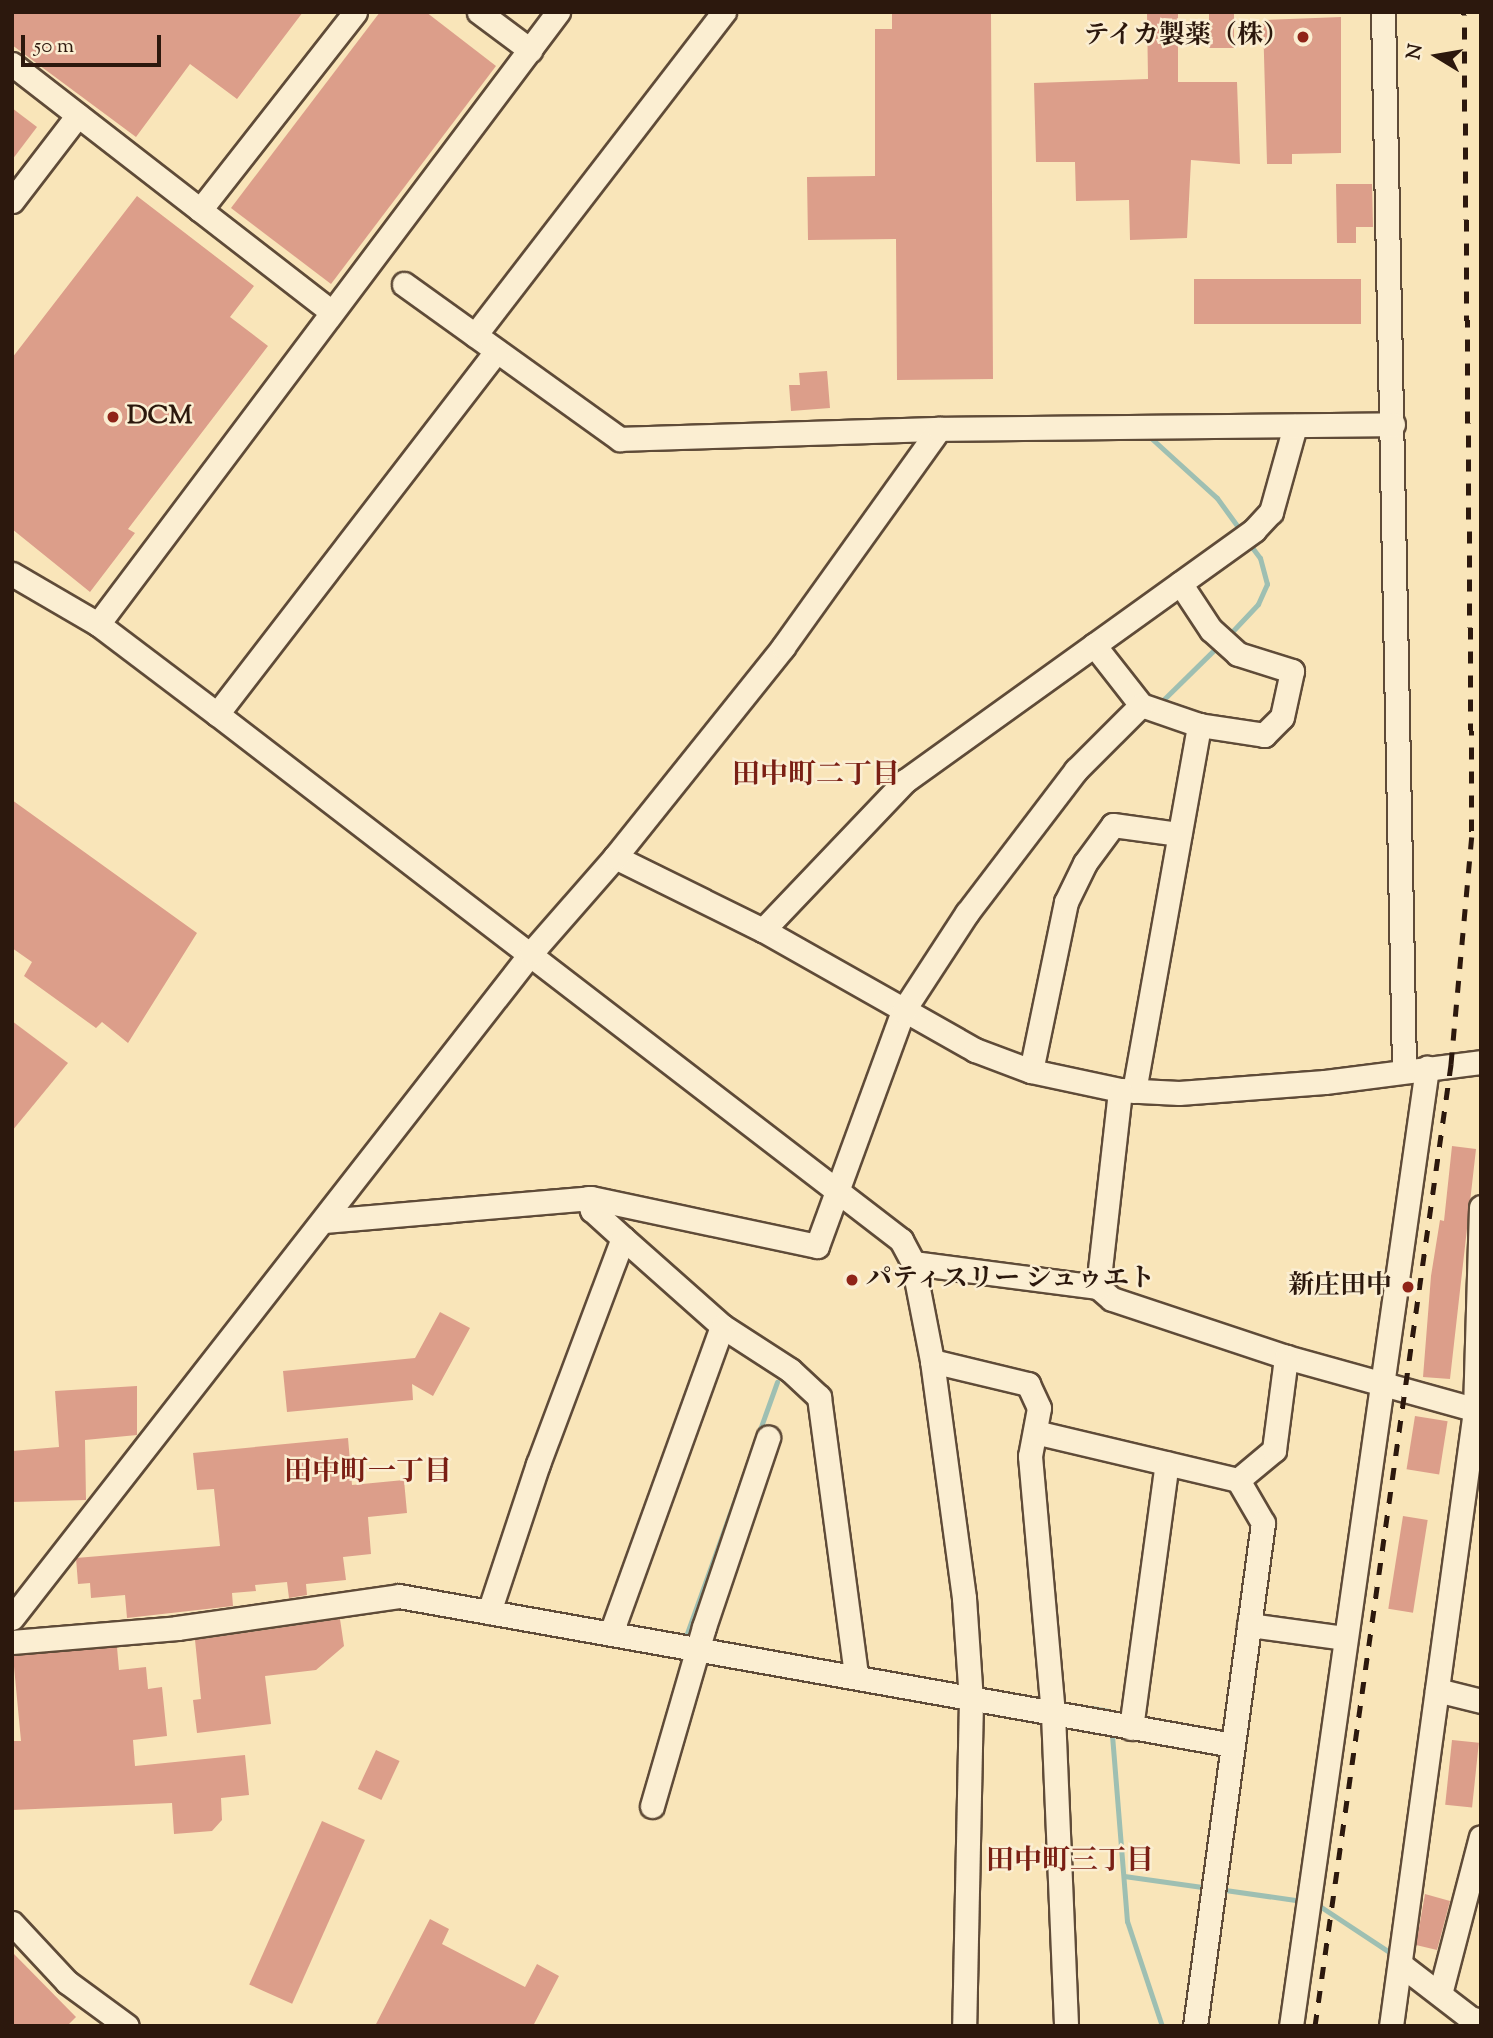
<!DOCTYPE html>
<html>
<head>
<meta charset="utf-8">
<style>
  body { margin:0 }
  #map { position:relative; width:1493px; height:2038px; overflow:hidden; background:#f9e5b9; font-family:"Sorts Mill Goudy","Noto Serif JP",serif }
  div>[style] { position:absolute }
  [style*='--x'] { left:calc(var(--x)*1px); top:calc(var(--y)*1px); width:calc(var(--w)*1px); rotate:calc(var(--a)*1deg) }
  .stream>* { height:5px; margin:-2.5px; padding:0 2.5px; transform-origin:2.5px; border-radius:2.5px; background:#9ebfb2 }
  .building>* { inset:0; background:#dc9e8a; transform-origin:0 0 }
  .roads { filter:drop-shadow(2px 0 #5f4b38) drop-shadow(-2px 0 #5f4b38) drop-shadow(0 2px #5f4b38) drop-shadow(0 -2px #5f4b38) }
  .minor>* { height:23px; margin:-11.5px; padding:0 11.5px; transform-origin:11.5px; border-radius:11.5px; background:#fbeed2 }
  .rail>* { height:5px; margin-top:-2.5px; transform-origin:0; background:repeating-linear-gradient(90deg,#2c180d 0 12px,transparent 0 24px) }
  .dots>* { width:19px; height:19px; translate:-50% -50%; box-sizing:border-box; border:4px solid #fbeed2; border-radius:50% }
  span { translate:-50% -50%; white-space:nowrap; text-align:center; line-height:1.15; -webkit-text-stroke:5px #fbeed2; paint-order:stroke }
  .poi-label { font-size:26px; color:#2c180d; font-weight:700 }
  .right { translate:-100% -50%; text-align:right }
  .left { translate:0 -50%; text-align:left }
  .neighbourhood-label { font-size:28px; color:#7a1f14; font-weight:700 }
  .frame { position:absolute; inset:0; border:14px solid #2c180d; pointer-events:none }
  .north { position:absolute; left:1402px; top:21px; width:70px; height:70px; -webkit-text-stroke:5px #fbeed2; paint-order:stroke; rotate:281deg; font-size:19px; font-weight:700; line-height:28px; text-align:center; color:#2c180d }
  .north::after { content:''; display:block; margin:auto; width:24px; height:32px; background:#2c180d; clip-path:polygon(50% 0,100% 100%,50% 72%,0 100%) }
  .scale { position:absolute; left:21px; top:35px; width:140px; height:32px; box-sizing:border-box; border:4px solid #2c180d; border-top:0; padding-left:9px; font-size:21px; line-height:24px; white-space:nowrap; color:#2c180d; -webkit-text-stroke:5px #fbeed2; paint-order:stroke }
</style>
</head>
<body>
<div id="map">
  <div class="stream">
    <div style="--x:1151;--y:438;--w:89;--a:42.3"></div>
    <div style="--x:1217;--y:498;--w:41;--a:54"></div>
    <div style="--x:1228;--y:636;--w:44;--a:-46.8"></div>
    <div style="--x:1258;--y:604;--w:22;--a:-66"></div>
    <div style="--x:1267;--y:584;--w:27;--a:-105"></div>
    <div style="--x:1260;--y:558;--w:20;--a:-127"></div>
    <div style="--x:1159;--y:704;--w:84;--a:-44.5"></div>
    <div style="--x:694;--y:1637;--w:8;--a:-173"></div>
    <div style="--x:686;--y:1636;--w:270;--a:-70.3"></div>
    <div style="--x:1092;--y:1708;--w:17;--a:10"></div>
    <div style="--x:1112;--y:1735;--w:187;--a:85.4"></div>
    <div style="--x:1127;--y:1921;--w:111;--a:71.6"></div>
    <div style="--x:1124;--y:1876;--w:86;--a:8"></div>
    <div style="--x:1218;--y:1889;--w:85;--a:8.1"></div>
    <div style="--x:1315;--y:1903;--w:95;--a:33.4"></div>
  </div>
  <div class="building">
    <div style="clip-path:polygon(12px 12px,303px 12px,237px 99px,190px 64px,136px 137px,12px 45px)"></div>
    <div style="clip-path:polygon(380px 12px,426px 12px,496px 66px,331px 284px,231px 208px)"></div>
    <div style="clip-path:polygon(892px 12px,991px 12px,993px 379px,897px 380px,896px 239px,808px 240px,807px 177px,875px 176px,875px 29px,892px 29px)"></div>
    <div style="clip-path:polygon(1147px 12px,1178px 12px,1178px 82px,1237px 82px,1240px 164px,1191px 160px,1187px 238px,1130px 240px,1129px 200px,1076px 201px,1075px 162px,1036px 162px,1034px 83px,1148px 79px)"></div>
    <div style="left:1209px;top:12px;width:25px;height:36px"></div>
    <div style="clip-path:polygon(1341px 17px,1341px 153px,1292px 154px,1292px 164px,1267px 164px,1263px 20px)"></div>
    <div style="clip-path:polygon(12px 108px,37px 127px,12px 160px)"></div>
    <div style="clip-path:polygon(1336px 184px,1372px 184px,1373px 227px,1356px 227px,1356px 243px,1337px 243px)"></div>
    <div style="clip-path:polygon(137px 196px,254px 286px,230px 317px,268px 346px,128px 529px,135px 533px,90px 592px,12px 529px,12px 358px)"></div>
    <div style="left:1361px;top:279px;width:45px;height:167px;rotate:90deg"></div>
    <div style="clip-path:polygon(827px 371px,830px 408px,791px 411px,789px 385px,800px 385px,799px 373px)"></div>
    <div style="clip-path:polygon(12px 800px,197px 933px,128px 1043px,102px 1022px,96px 1028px,24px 976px,32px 962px,12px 948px)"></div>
    <div style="clip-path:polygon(12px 1021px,68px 1063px,12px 1131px)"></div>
    <div style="clip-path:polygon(1452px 1146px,1476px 1149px,1450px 1379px,1423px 1377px,1431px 1276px,1440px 1220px,1444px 1221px)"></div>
    <div style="clip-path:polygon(440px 1312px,470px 1328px,433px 1396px,412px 1384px,413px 1400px,287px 1412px,283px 1371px,415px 1358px)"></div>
    <div style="clip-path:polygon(137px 1386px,137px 1435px,85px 1440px,86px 1500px,12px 1502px,12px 1451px,59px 1447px,55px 1391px)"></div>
    <div style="left:1415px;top:1416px;width:33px;height:54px;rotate:9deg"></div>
    <div style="clip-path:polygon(348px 1438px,352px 1485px,404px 1480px,407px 1513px,368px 1517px,371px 1554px,343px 1557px,346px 1580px,306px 1584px,307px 1595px,289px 1598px,287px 1582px,255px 1585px,256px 1591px,232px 1593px,233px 1606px,127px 1618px,125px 1595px,91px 1598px,90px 1583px,78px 1584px,76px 1558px,220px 1546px,214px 1489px,197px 1490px,193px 1453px)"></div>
    <div style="left:1403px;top:1516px;width:25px;height:94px;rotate:9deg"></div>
    <div style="clip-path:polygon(340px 1619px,344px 1646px,316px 1670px,265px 1676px,271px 1724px,197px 1733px,193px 1700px,201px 1699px,195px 1640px)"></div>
    <div style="clip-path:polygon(117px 1647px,119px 1670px,146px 1667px,148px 1689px,162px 1687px,167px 1736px,133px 1740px,135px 1766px,245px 1755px,249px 1795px,221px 1798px,222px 1820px,212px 1831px,174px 1834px,172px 1803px,12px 1810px,12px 1741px,21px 1741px,13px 1656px)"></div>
    <div style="left:1452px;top:1740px;width:27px;height:65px;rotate:6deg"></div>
    <div style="left:376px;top:1750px;width:26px;height:43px;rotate:25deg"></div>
    <div style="left:322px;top:1821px;width:47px;height:179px;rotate:24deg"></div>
    <div style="clip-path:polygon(1425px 1894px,1450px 1901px,1437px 1950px,1416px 1945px)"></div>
    <div style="clip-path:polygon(430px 1919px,449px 1929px,442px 1944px,525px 1987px,537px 1964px,559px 1976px,533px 2026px,375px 2026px)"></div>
    <div style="clip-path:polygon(12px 1952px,76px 2017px,67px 2026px,12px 2026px)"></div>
  </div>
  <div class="roads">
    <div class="minor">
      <div style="--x:479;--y:12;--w:64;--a:36.7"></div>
      <div style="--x:1383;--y:12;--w:1058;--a:88.86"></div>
      <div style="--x:12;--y:64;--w:403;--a:37.8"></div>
      <div style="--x:12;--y:201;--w:108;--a:-52.5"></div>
      <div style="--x:200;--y:210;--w:251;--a:-51.9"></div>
      <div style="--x:404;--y:284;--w:266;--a:35.7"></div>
      <div style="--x:620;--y:439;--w:319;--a:-1.8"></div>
      <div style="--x:475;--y:335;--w:408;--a:-52.4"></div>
      <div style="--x:12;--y:574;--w:99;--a:30.2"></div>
      <div style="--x:98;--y:624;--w:149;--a:37.1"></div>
      <div style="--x:217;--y:714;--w:863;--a:37.56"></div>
      <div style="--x:901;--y:1240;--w:26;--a:62"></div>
      <div style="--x:913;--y:1263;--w:100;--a:79"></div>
      <div style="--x:932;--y:1361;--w:239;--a:82.3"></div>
      <div style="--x:964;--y:1598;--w:102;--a:86.1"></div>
      <div style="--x:971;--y:1700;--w:326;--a:91.2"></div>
      <div style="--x:98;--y:624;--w:766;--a:-53.07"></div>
      <div style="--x:1094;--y:645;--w:76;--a:51.9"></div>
      <div style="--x:1141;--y:705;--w:61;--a:19"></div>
      <div style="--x:1199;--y:725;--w:66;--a:8.7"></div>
      <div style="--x:1264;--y:735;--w:25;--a:-45"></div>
      <div style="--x:1282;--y:717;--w:47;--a:-77.7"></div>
      <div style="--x:1292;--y:671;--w:57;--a:-162.5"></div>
      <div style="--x:1238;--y:654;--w:36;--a:-138"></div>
      <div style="--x:1211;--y:630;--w:56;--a:-123.4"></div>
      <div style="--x:217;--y:714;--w:458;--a:-52.4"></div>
      <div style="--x:615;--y:857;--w:165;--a:26.3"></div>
      <div style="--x:763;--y:930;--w:244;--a:29.5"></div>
      <div style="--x:975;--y:1050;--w:60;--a:20.6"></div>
      <div style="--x:1031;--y:1071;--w:91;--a:12.1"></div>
      <div style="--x:1120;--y:1090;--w:59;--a:2.9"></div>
      <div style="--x:1179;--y:1093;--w:146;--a:-4.3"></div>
      <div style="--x:1325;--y:1082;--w:157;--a:-7.3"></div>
      <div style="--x:763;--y:930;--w:206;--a:-46.4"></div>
      <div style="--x:905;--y:781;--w:430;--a:-35.7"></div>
      <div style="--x:1254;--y:530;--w:25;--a:-47"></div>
      <div style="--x:1271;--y:512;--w:89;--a:-74.4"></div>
      <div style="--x:1031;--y:1071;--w:173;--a:-78.3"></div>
      <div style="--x:1066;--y:902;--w:43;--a:-64"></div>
      <div style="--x:1085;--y:863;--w:47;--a:-53.6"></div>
      <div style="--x:1113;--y:825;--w:67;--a:7.8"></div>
      <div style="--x:1134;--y:1091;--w:372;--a:-79.9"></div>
      <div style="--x:588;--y:1198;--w:13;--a:72"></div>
      <div style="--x:592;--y:1210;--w:42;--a:42.1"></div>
      <div style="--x:324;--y:1221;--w:268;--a:-4.9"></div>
      <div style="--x:591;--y:1198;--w:231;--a:12"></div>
      <div style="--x:817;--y:1246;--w:250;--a:-69.9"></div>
      <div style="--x:903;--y:1011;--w:117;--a:-56.9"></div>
      <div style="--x:967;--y:913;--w:180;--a:-52.7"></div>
      <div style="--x:1076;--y:770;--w:92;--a:-45"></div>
      <div style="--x:913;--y:1263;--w:187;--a:7.4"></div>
      <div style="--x:1098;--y:1287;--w:18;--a:41"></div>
      <div style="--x:1112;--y:1299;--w:183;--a:18.4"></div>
      <div style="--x:1286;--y:1357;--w:202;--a:15.5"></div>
      <div style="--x:1098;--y:1287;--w:198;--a:-83.6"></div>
      <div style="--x:932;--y:1361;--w:99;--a:13.5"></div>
      <div style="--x:1028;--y:1384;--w:26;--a:65"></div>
      <div style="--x:1039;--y:1408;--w:49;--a:100.6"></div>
      <div style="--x:1030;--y:1456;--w:259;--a:84.9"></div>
      <div style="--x:1053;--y:1714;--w:312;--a:87.6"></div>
      <div style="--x:1035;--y:1432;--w:209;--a:13.3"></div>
      <div style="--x:1238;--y:1480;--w:50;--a:59.8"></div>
      <div style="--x:1263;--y:1523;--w:508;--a:97.7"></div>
      <div style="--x:1238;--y:1480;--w:47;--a:-39.8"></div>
      <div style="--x:1274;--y:1450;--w:94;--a:-82.6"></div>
      <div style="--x:489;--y:1612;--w:156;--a:-71.7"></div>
      <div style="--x:538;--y:1464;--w:241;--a:-69.4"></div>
      <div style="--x:623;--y:1238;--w:132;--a:41.6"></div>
      <div style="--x:722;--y:1326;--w:81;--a:32.9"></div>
      <div style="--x:790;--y:1370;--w:40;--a:43"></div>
      <div style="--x:819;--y:1397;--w:280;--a:82.4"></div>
      <div style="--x:12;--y:1618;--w:844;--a:-52.03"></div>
      <div style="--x:531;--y:953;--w:128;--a:-48.8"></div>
      <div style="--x:615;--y:857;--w:269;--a:-51.3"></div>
      <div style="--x:783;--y:647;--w:268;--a:-54.4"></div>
      <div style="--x:939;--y:429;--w:454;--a:-0.6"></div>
      <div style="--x:1249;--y:1625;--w:97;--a:7.7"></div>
      <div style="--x:611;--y:1633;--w:326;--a:-70.1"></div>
      <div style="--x:12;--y:1642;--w:166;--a:-4.8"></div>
      <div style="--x:177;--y:1628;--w:224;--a:-8.2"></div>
      <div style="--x:399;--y:1596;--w:847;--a:10.13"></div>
      <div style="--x:1437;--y:1690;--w:45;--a:14"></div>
      <div style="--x:1131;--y:1728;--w:267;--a:-82.3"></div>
      <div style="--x:652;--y:1806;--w:186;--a:-73.8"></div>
      <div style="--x:704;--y:1627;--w:200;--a:-71.3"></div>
      <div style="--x:12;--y:1923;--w:81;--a:47"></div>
      <div style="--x:67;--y:1982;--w:74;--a:36.3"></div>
      <div style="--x:1400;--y:1964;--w:88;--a:37.6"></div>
      <div style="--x:1470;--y:2018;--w:11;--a:15"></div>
      <div style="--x:1440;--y:1994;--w:162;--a:-75.4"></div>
      <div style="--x:1291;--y:2026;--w:968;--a:-81.92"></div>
      <div style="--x:1391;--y:2026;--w:622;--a:-82.23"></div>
      <div style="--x:1475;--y:1410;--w:203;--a:-88.3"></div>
    </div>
  </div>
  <div class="rail">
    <div style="--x:1315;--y:2026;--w:972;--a:-81.95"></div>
    <div style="--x:1451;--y:1064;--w:234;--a:-84.8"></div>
    <div style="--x:1472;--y:831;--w:819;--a:-90.56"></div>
  </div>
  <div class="dots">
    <div style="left:1303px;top:37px;background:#8f2418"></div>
    <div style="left:113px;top:417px;background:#8f2418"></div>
    <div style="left:852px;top:1280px;background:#8f2418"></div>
    <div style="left:1408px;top:1287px;background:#8f2418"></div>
  </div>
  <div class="poi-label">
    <span class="right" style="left:1289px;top:37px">テイカ製薬（株）</span>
    <span class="left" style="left:127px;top:417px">DCM</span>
    <span class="left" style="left:866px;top:1280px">パティスリー シュゥエト</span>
    <span class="right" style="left:1392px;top:1287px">新庄田中</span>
  </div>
  <div class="neighbourhood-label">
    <span style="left:816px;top:776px">田中町二丁目</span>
    <span style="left:368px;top:1473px">田中町一丁目</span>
    <span style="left:1070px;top:1862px">田中町三丁目</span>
  </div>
  <div class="frame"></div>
  <div class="north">N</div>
  <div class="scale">50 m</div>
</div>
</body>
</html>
